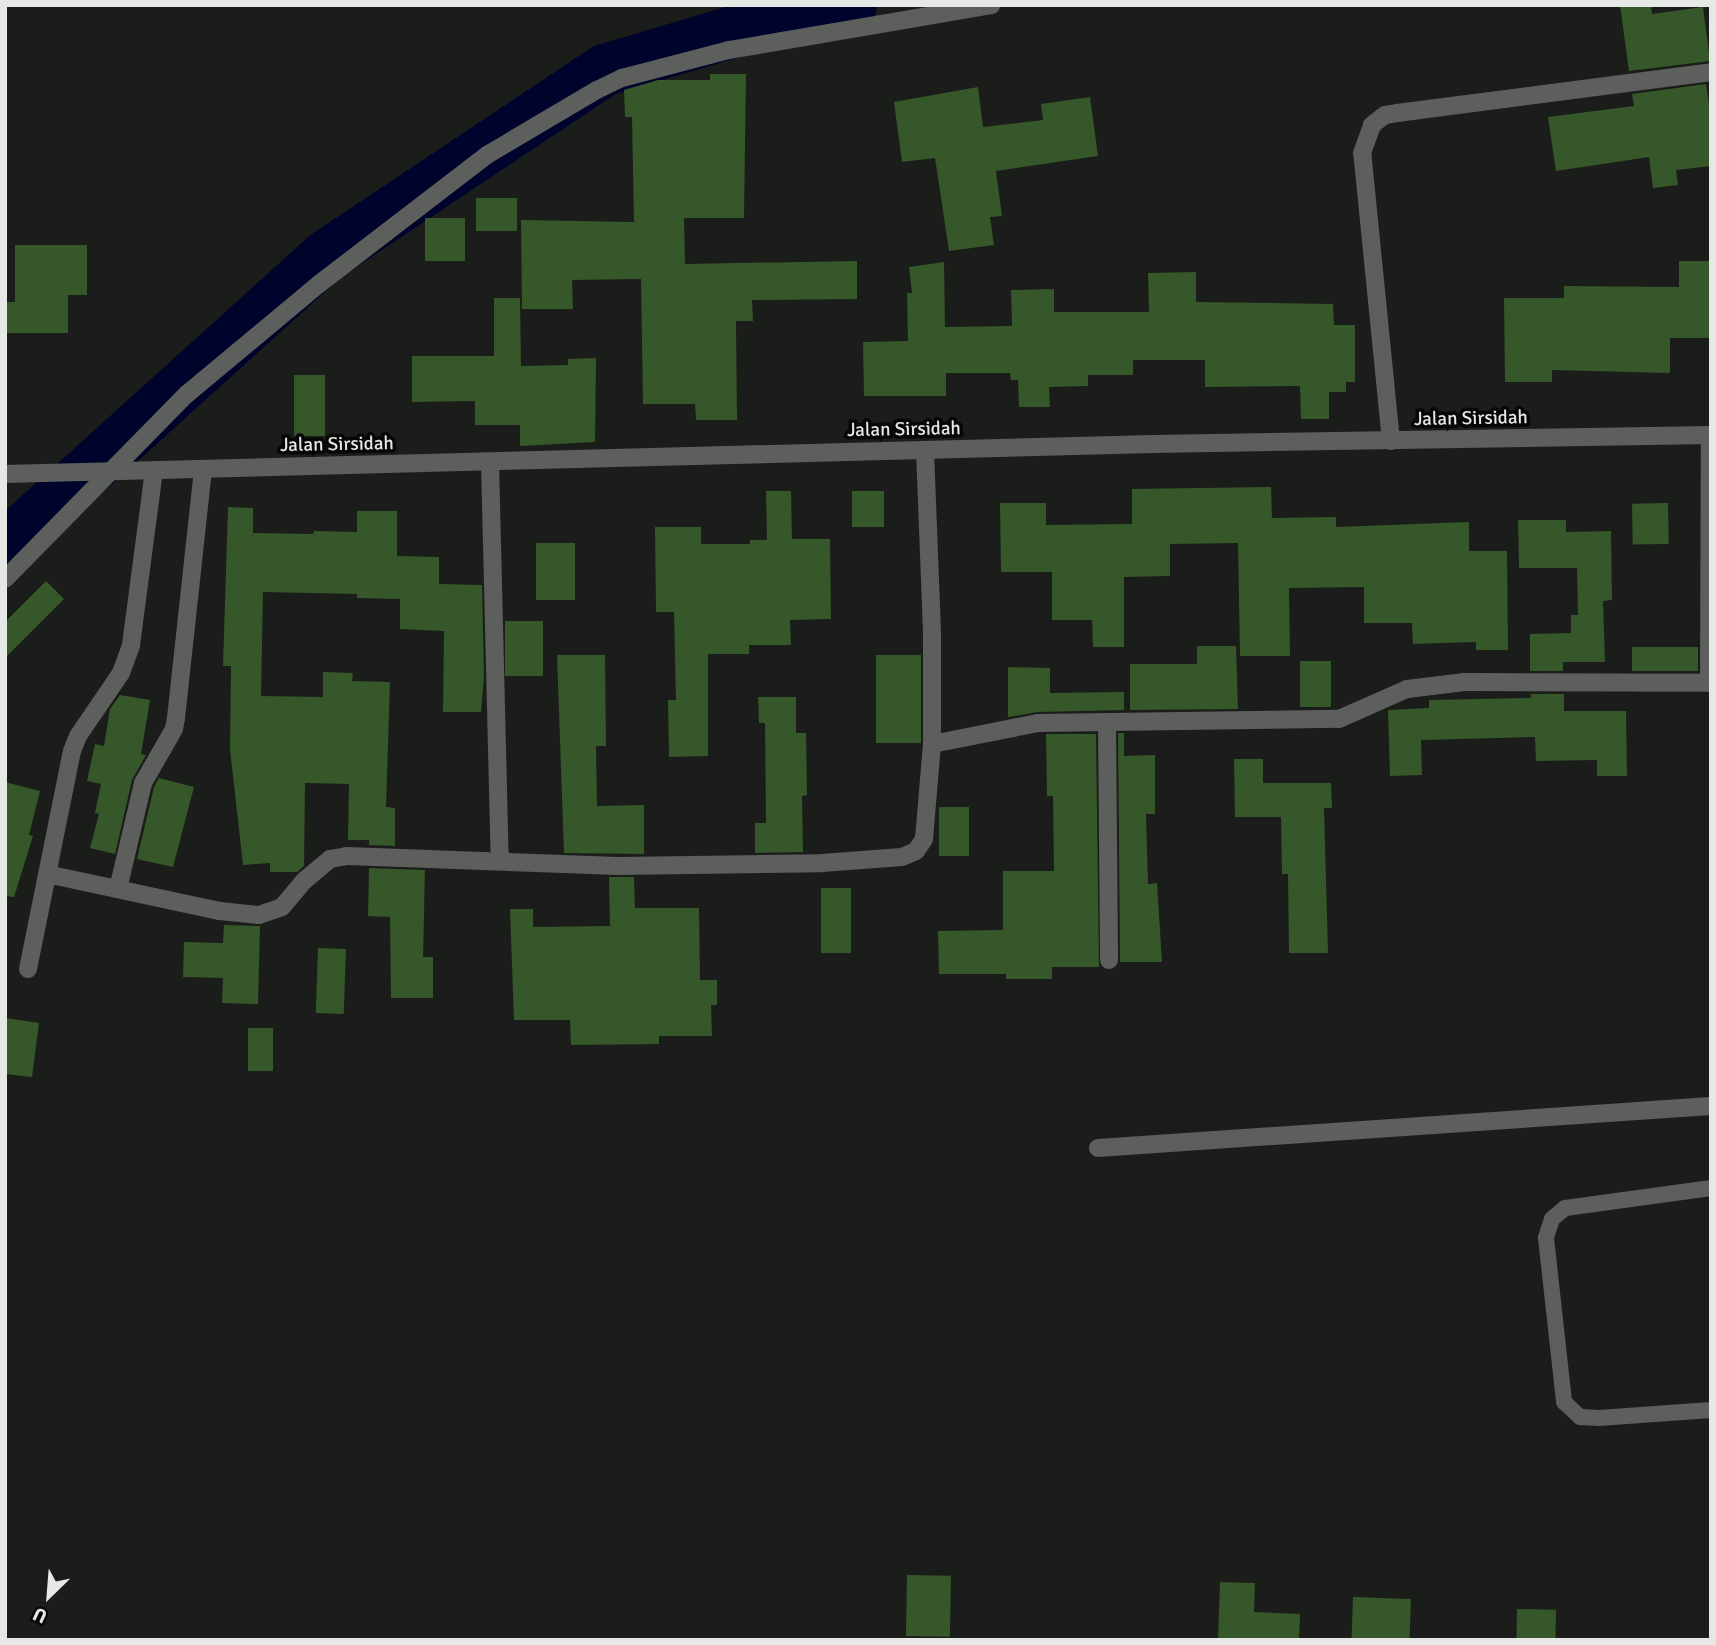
<!DOCTYPE html>
<html>
<head>
<meta charset="utf-8">
<style>
  body { margin:0 }
  #map { position:relative; width:1716px; height:1645px; overflow:hidden; background:#1b1d1a; font-family:Signika,sans-serif }
  div>[style] { position:absolute }
  [style*='--x'] { left:calc(var(--x)*1px); top:calc(var(--y)*1px); width:calc(var(--w)*1px); rotate:calc(var(--a)*1deg) }
  .river>* { height:52px; margin:-26px; padding:0 26px; transform-origin:26px; border-radius:26px; background:#00032b }
  .building>* { inset:0; background:#355729; transform-origin:0 0 }
  .lane>* { height:16px; margin:-8px; padding:0 8px; transform-origin:8px; border-radius:8px; background:#5c5f5b }
  .street>* { height:18px; margin:-9px; padding:0 9px; transform-origin:9px; border-radius:9px; background:#5c5f5b }
  .secondary>* { height:18px; margin:-9px; padding:0 9px; transform-origin:9px; border-radius:9px; background:#5c5f5b }
  span { translate:-50% -50%; white-space:nowrap; text-align:center; line-height:1.15; -webkit-text-stroke:7px #060706; paint-order:stroke }
  .street-label { font-size:19px; color:#e6e8e6 }
  .frame { position:absolute; inset:0; border:7px solid #e6e8e6; pointer-events:none }
  .north { position:absolute; left:14px; top:1561px; width:70px; height:70px; -webkit-text-stroke:5px #060706; paint-order:stroke; rotate:205deg; font-size:19px; font-weight:700; line-height:28px; text-align:center; color:#e6e8e6 }
  .north::after { content:''; display:block; margin:auto; width:24px; height:32px; background:#e6e8e6; clip-path:polygon(50% 0,100% 100%,50% 72%,0 100%) }
</style>
</head>
<body>
<div id="map">
  <div class="river">
    <div style="--x:5;--y:546;--w:433;--a:-42.1"></div>
    <div style="--x:326;--y:256;--w:335;--a:-33.7"></div>
    <div style="--x:605;--y:70;--w:182;--a:-16.6"></div>
    <div style="--x:779;--y:18;--w:73;--a:-10.2"></div>
  </div>
  <div class="building">
    <div style="clip-path:polygon(1620px 5px,1651px 5px,1652px 14px,1703px 7px,1710px 61px,1629px 71px)"></div>
    <div style="clip-path:polygon(710px 74px,746px 74px,744px 218px,684px 218px,685px 264px,857px 261px,857px 299px,752px 300px,753px 321px,736px 321px,737px 420px,696px 420px,695px 404px,643px 404px,641px 279px,572px 280px,573px 309px,522px 309px,521px 220px,634px 222px,632px 117px,625px 117px,624px 90px,658px 80px,710px 80px)"></div>
    <div style="clip-path:polygon(1706px 84px,1711px 118px,1711px 166px,1676px 170px,1678px 185px,1653px 188px,1649px 157px,1556px 171px,1548px 117px,1634px 106px,1632px 94px)"></div>
    <div style="clip-path:polygon(978px 87px,983px 127px,1043px 120px,1041px 104px,1090px 97px,1098px 156px,996px 171px,1002px 216px,990px 217px,994px 245px,949px 251px,935px 158px,902px 162px,894px 102px)"></div>
    <div style="left:476px;top:198px;width:41px;height:33px"></div>
    <div style="left:425px;top:218px;width:40px;height:43px"></div>
    <div style="clip-path:polygon(15px 245px,87px 245px,87px 295px,68px 295px,68px 333px,5px 333px,5px 302px,15px 302px)"></div>
    <div style="clip-path:polygon(1679px 261px,1711px 261px,1711px 338px,1670px 338px,1670px 373px,1552px 370px,1552px 382px,1505px 382px,1504px 298px,1564px 298px,1564px 286px,1679px 287px)"></div>
    <div style="clip-path:polygon(944px 262px,945px 327px,1012px 326px,1011px 290px,1054px 289px,1054px 312px,1149px 312px,1148px 273px,1196px 272px,1196px 302px,1333px 304px,1334px 325px,1355px 325px,1355px 382px,1346px 382px,1346px 392px,1329px 392px,1329px 419px,1301px 419px,1300px 386px,1205px 387px,1205px 360px,1133px 360px,1133px 375px,1088px 375px,1088px 386px,1049px 387px,1050px 407px,1019px 407px,1018px 380px,1011px 380px,1010px 373px,946px 373px,946px 396px,864px 396px,863px 342px,908px 341px,907px 293px,912px 293px,909px 267px)"></div>
    <div style="clip-path:polygon(494px 298px,520px 298px,521px 366px,568px 365px,568px 359px,596px 358px,595px 442px,520px 446px,520px 425px,475px 425px,475px 401px,412px 402px,412px 356px,494px 356px)"></div>
    <div style="left:294px;top:375px;width:31px;height:61px"></div>
    <div style="clip-path:polygon(1271px 487px,1272px 518px,1336px 517px,1336px 527px,1469px 522px,1469px 551px,1507px 551px,1508px 650px,1476px 650px,1476px 642px,1413px 644px,1412px 623px,1364px 623px,1364px 587px,1289px 588px,1290px 656px,1240px 656px,1238px 543px,1170px 544px,1170px 576px,1124px 577px,1124px 647px,1093px 647px,1092px 620px,1052px 620px,1052px 572px,1001px 572px,1000px 503px,1046px 503px,1046px 525px,1132px 524px,1132px 489px)"></div>
    <div style="clip-path:polygon(766px 491px,791px 491px,792px 539px,830px 539px,831px 619px,790px 620px,791px 645px,749px 645px,749px 654px,708px 654px,708px 756px,669px 757px,668px 700px,676px 700px,674px 612px,656px 612px,655px 527px,701px 527px,701px 544px,750px 544px,750px 540px,767px 540px)"></div>
    <div style="left:852px;top:491px;width:32px;height:36px"></div>
    <div style="left:1668px;top:503px;width:41px;height:36px;rotate:89deg"></div>
    <div style="clip-path:polygon(228px 507px,253px 508px,253px 533px,313px 534px,314px 531px,357px 532px,357px 511px,397px 511px,397px 556px,439px 557px,439px 584px,482px 585px,484px 676px,481px 712px,443px 712px,444px 631px,400px 629px,400px 599px,357px 598px,357px 594px,263px 592px,261px 696px,323px 697px,323px 672px,353px 673px,352px 681px,390px 682px,386px 807px,395px 808px,395px 846px,369px 845px,369px 840px,348px 840px,349px 784px,305px 783px,304px 866px,297px 872px,270px 872px,270px 863px,243px 865px,230px 749px,231px 666px,223px 666px)"></div>
    <div style="clip-path:polygon(1518px 520px,1566px 520px,1566px 532px,1611px 531px,1612px 600px,1603px 601px,1605px 662px,1563px 662px,1563px 671px,1530px 671px,1530px 634px,1571px 633px,1571px 615px,1578px 615px,1577px 568px,1519px 568px)"></div>
    <div style="left:536px;top:543px;width:39px;height:57px"></div>
    <div style="clip-path:polygon(46px 581px,64px 599px,5px 658px,5px 622px)"></div>
    <div style="left:505px;top:621px;width:38px;height:55px"></div>
    <div style="clip-path:polygon(1197px 646px,1236px 646px,1238px 709px,1130px 710px,1130px 664px,1197px 664px)"></div>
    <div style="left:1632px;top:647px;width:66px;height:24px"></div>
    <div style="clip-path:polygon(557px 655px,605px 655px,606px 746px,596px 746px,597px 806px,644px 805px,644px 854px,564px 853px)"></div>
    <div style="left:876px;top:655px;width:45px;height:88px"></div>
    <div style="left:1300px;top:661px;width:31px;height:46px"></div>
    <div style="clip-path:polygon(1008px 667px,1050px 668px,1050px 693px,1124px 692px,1124px 710px,1038px 712px,1008px 717px)"></div>
    <div style="clip-path:polygon(1531px 694px,1564px 694px,1564px 711px,1626px 711px,1627px 776px,1597px 776px,1597px 760px,1536px 761px,1535px 737px,1421px 740px,1422px 775px,1390px 776px,1388px 710px,1429px 708px,1429px 700px,1531px 698px)"></div>
    <div style="clip-path:polygon(120px 695px,150px 700px,141px 754px,146px 755px,132px 780px,115px 854px,90px 848px,99px 814px,95px 813px,101px 784px,87px 781px,95px 744px,104px 746px,110px 709px)"></div>
    <div style="clip-path:polygon(758px 697px,796px 697px,796px 733px,806px 733px,807px 795px,802px 796px,803px 852px,755px 853px,755px 823px,766px 823px,765px 723px,759px 723px)"></div>
    <div style="clip-path:polygon(1118px 733px,1124px 733px,1124px 756px,1155px 755px,1155px 814px,1146px 814px,1148px 884px,1157px 883px,1162px 962px,1120px 962px)"></div>
    <div style="clip-path:polygon(1046px 734px,1096px 734px,1099px 967px,1052px 967px,1052px 979px,1006px 979px,1006px 974px,939px 974px,938px 931px,1003px 930px,1003px 871px,1054px 871px,1053px 796px,1047px 796px)"></div>
    <div style="clip-path:polygon(1234px 759px,1263px 759px,1263px 783px,1331px 783px,1332px 808px,1324px 808px,1328px 953px,1289px 953px,1288px 874px,1282px 874px,1281px 817px,1235px 817px)"></div>
    <div style="clip-path:polygon(159px 778px,194px 787px,173px 867px,137px 859px,154px 787px)"></div>
    <div style="clip-path:polygon(5px 782px,40px 791px,29px 835px,33px 836px,14px 897px,5px 896px)"></div>
    <div style="left:939px;top:807px;width:30px;height:49px"></div>
    <div style="clip-path:polygon(369px 868px,425px 870px,423px 957px,433px 957px,433px 998px,391px 998px,390px 917px,368px 916px)"></div>
    <div style="clip-path:polygon(609px 877px,634px 877px,635px 908px,699px 908px,700px 980px,717px 980px,717px 1005px,711px 1005px,712px 1036px,659px 1036px,659px 1044px,571px 1045px,570px 1020px,514px 1020px,510px 909px,533px 909px,533px 927px,610px 926px)"></div>
    <div style="left:851px;top:888px;width:65px;height:30px;rotate:90deg"></div>
    <div style="clip-path:polygon(224px 925px,260px 926px,258px 1004px,222px 1003px,223px 978px,183px 977px,184px 942px,223px 943px)"></div>
    <div style="left:318px;top:948px;width:28px;height:65px;rotate:2deg"></div>
    <div style="clip-path:polygon(5px 1018px,39px 1023px,32px 1077px,5px 1074px)"></div>
    <div style="left:248px;top:1028px;width:25px;height:43px"></div>
    <div style="left:907px;top:1575px;width:44px;height:61px;rotate:1deg"></div>
    <div style="clip-path:polygon(1220px 1582px,1255px 1583px,1254px 1612px,1300px 1614px,1299px 1640px,1218px 1639px)"></div>
    <div style="left:1353px;top:1597px;width:58px;height:43px;rotate:2deg"></div>
    <div style="left:1517px;top:1609px;width:39px;height:31px;rotate:1deg"></div>
  </div>
  <div class="lane">
    <div style="--x:1711;--y:1188;--w:147;--a:172.2"></div>
    <div style="--x:1565;--y:1208;--w:17;--a:140"></div>
    <div style="--x:1552;--y:1219;--w:20;--a:108"></div>
    <div style="--x:1546;--y:1238;--w:165;--a:83.7"></div>
    <div style="--x:1564;--y:1402;--w:22;--a:43"></div>
    <div style="--x:1580;--y:1417;--w:19;--a:3"></div>
    <div style="--x:1599;--y:1418;--w:112;--a:-4.1"></div>
  </div>
  <div class="street">
    <div style="--x:1391;--y:441;--w:289;--a:-95.7"></div>
    <div style="--x:1362;--y:153;--w:30;--a:-70"></div>
    <div style="--x:1372;--y:125;--w:16;--a:-38"></div>
    <div style="--x:1385;--y:115;--w:12;--a:-9"></div>
    <div style="--x:1397;--y:113;--w:317;--a:-7.4"></div>
    <div style="--x:925;--y:450;--w:186;--a:87.8"></div>
    <div style="--x:932;--y:636;--w:108;--a:90"></div>
    <div style="--x:490;--y:462;--w:399;--a:88.6"></div>
    <div style="--x:5;--y:579;--w:260;--a:-45.5"></div>
    <div style="--x:187;--y:394;--w:172;--a:-39.8"></div>
    <div style="--x:319;--y:284;--w:212;--a:-37.5"></div>
    <div style="--x:487;--y:155;--w:128;--a:-30.6"></div>
    <div style="--x:597;--y:90;--w:28;--a:-26"></div>
    <div style="--x:622;--y:78;--w:111;--a:-14.7"></div>
    <div style="--x:729;--y:50;--w:266;--a:-9.7"></div>
    <div style="--x:1709;--y:683;--w:248;--a:-89.8"></div>
    <div style="--x:1107;--y:722;--w:238;--a:89.5"></div>
    <div style="--x:47;--y:874;--w:177;--a:12.1"></div>
    <div style="--x:220;--y:911;--w:39;--a:6"></div>
    <div style="--x:259;--y:915;--w:24;--a:-19"></div>
    <div style="--x:282;--y:907;--w:35;--a:-50"></div>
    <div style="--x:305;--y:880;--w:33;--a:-40"></div>
    <div style="--x:330;--y:859;--w:17;--a:-10"></div>
    <div style="--x:347;--y:856;--w:271;--a:2.1"></div>
    <div style="--x:618;--y:866;--w:204;--a:-0.8"></div>
    <div style="--x:822;--y:863;--w:80;--a:-4.3"></div>
    <div style="--x:902;--y:857;--w:15;--a:-23"></div>
    <div style="--x:916;--y:851;--w:14;--a:-56"></div>
    <div style="--x:924;--y:839;--w:95;--a:-85.2"></div>
    <div style="--x:932;--y:744;--w:108;--a:-11.2"></div>
    <div style="--x:1038;--y:723;--w:301;--a:-0.8"></div>
    <div style="--x:1339;--y:719;--w:74;--a:-23.8"></div>
    <div style="--x:1407;--y:689;--w:58;--a:-6.9"></div>
    <div style="--x:1465;--y:682;--w:246;--a:0.2"></div>
    <div style="--x:118;--y:889;--w:109;--a:-76.7"></div>
    <div style="--x:143;--y:783;--w:62;--a:-60.1"></div>
    <div style="--x:174;--y:729;--w:11;--a:-80"></div>
    <div style="--x:176;--y:718;--w:250;--a:-83.8"></div>
    <div style="--x:28;--y:969;--w:222;--a:-78.6"></div>
    <div style="--x:72;--y:751;--w:16;--a:-68"></div>
    <div style="--x:78;--y:736;--w:76;--a:-55.7"></div>
    <div style="--x:121;--y:673;--w:30;--a:-70"></div>
    <div style="--x:131;--y:645;--w:176;--a:-82.5"></div>
    <div style="--x:1098;--y:1148;--w:614;--a:-3.92"></div>
  </div>
  <div class="secondary">
    <div style="--x:5;--y:474;--w:1148;--a:-1.5"></div>
    <div style="--x:1153;--y:444;--w:558;--a:-0.92"></div>
  </div>
  <div class="street-label">
    <span style="left:1471px;top:419px;rotate:-1deg">Jalan Sirsidah</span>
    <span style="left:904px;top:430px;rotate:-1deg">Jalan Sirsidah</span>
    <span style="left:337px;top:445px;rotate:-1deg">Jalan Sirsidah</span>
  </div>
  <div class="frame"></div>
  <div class="north">U</div>
</div>
</body>
</html>
